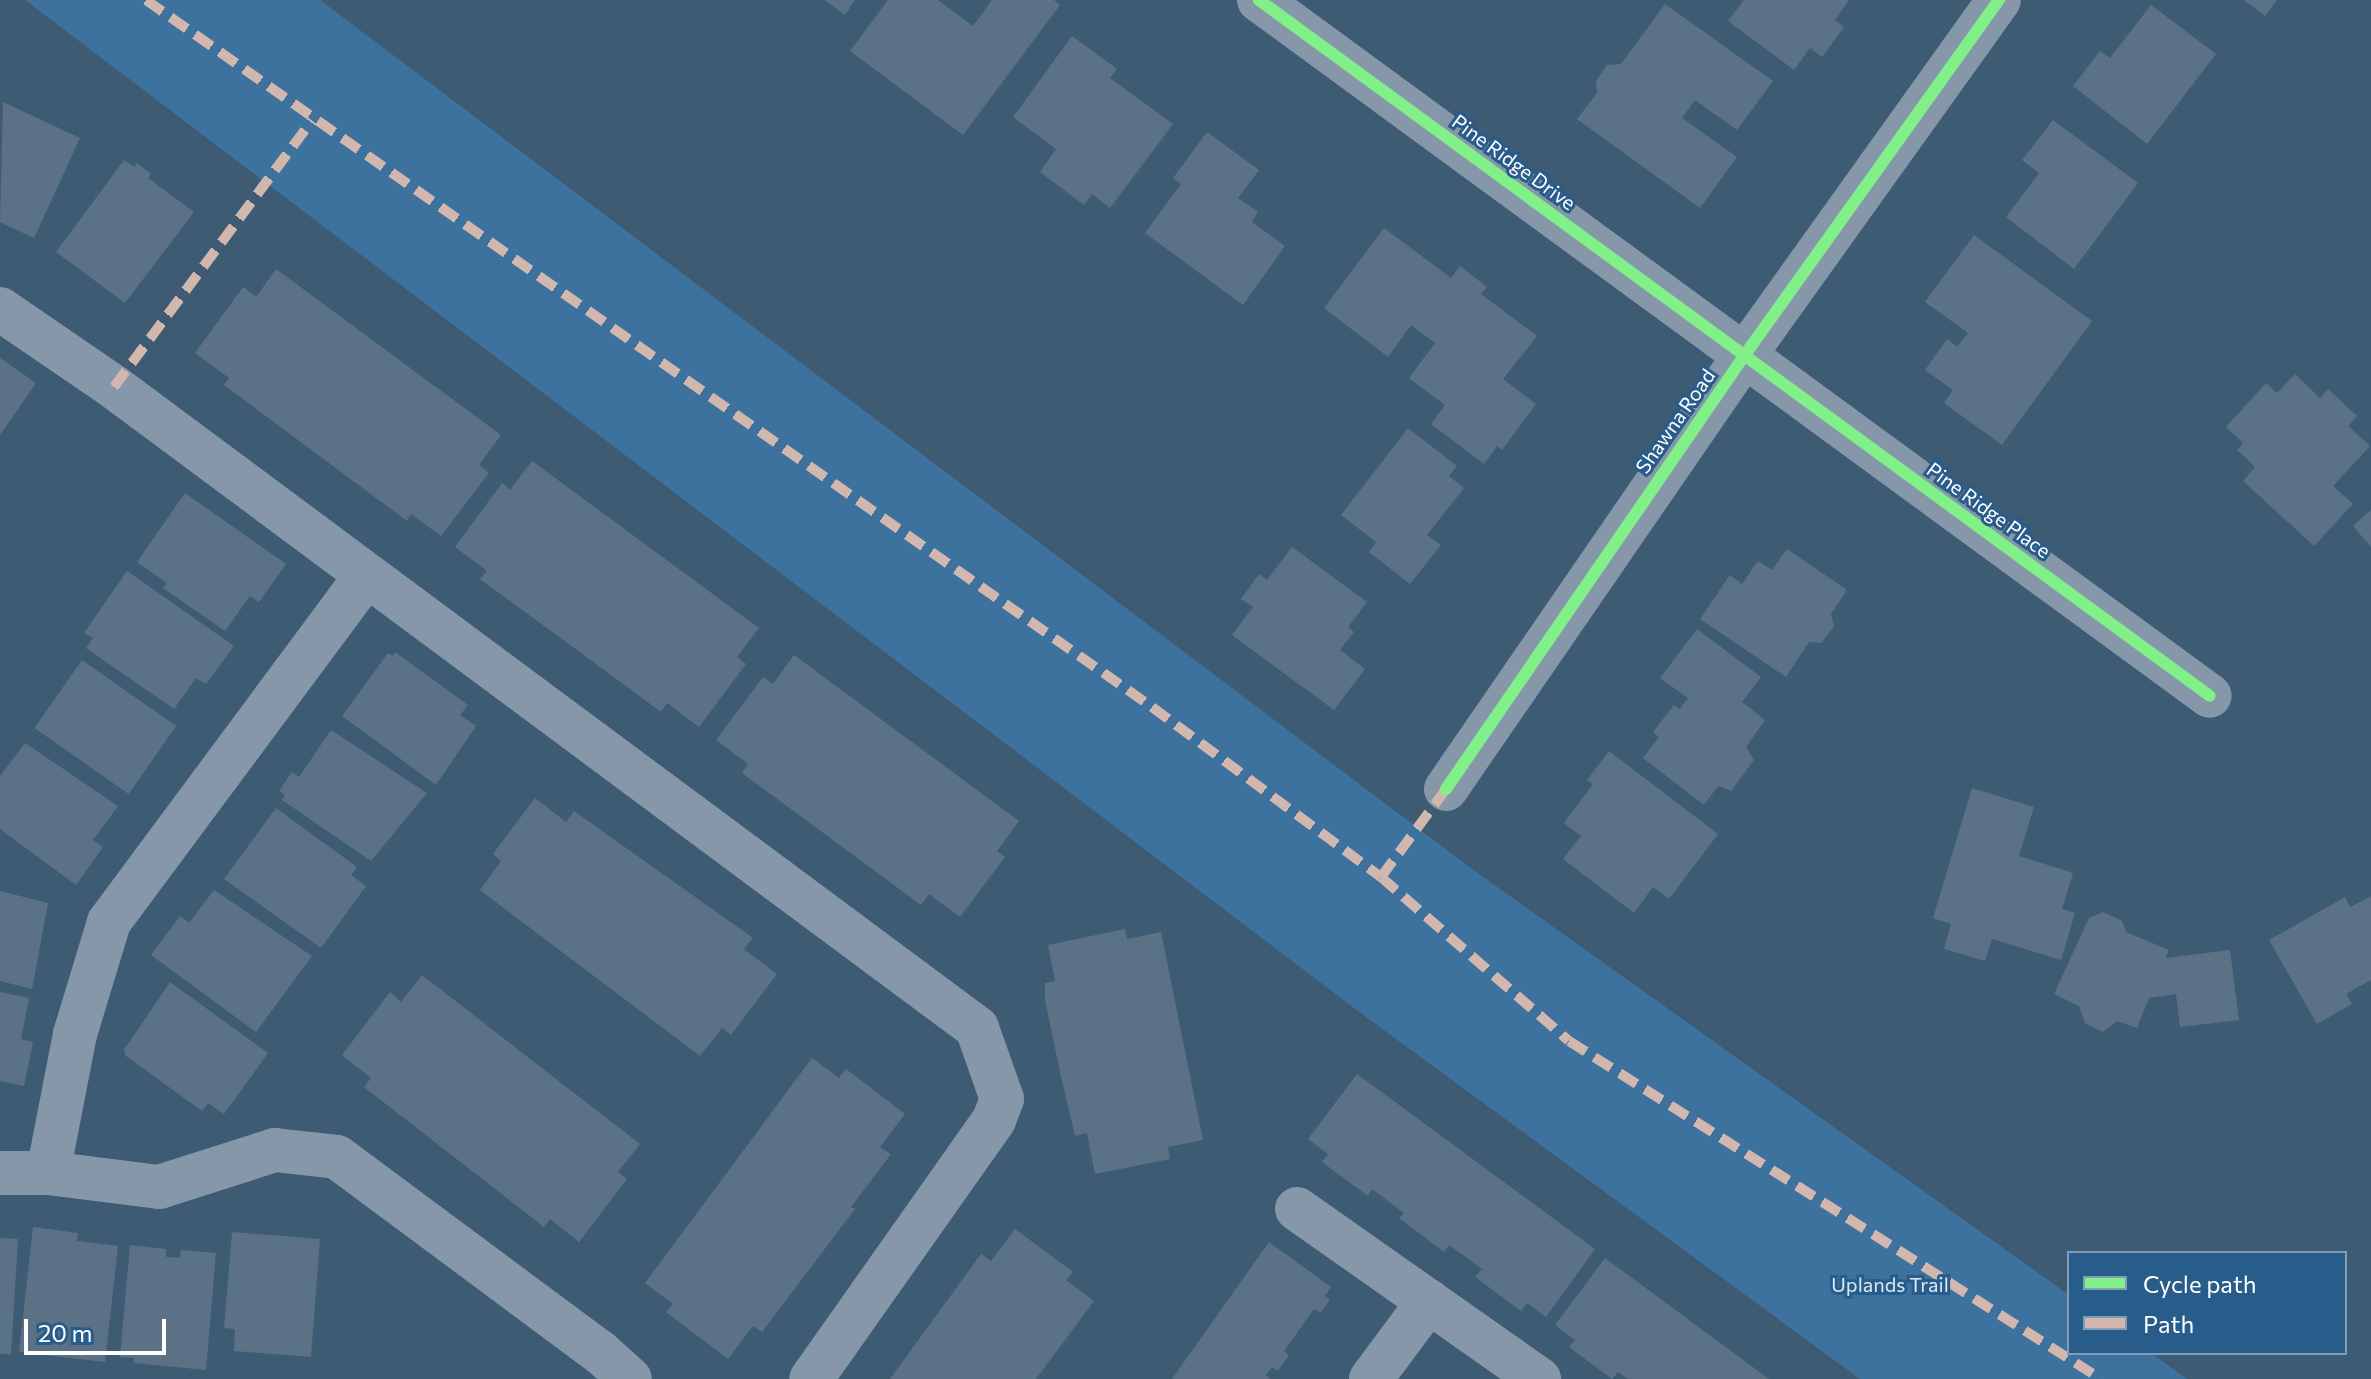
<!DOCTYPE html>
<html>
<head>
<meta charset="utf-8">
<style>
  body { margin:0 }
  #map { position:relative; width:2371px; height:1379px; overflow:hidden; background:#3e5b74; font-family:Commissioner,sans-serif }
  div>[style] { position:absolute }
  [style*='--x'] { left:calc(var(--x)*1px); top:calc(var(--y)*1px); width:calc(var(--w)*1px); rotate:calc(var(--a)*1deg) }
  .green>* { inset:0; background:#3d729f }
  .building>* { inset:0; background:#5b7286; transform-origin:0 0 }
  .minor>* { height:44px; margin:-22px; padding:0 22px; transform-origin:22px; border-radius:22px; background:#8597a8 }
  .quiet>* { height:10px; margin-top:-5px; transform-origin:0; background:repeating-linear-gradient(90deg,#d1b7ad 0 20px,transparent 0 30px) }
  .cycleway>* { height:12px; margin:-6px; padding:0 6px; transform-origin:6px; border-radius:6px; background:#82f089 }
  span { translate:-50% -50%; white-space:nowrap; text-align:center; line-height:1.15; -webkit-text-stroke:6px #285c8a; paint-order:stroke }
  .street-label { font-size:20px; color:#fff }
  .park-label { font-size:20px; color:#daeaf7 }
  .legend { position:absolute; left:2067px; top:1251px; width:280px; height:104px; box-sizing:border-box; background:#285c8a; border:2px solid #7e9db9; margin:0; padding:10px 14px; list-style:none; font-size:24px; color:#fff }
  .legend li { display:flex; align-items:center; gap:16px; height:40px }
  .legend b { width:40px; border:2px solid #7e9db9 }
  .scale { position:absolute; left:24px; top:1319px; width:142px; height:36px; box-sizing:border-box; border:4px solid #fff; border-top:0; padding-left:10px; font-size:24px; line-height:28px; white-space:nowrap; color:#fff; -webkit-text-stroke:6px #285c8a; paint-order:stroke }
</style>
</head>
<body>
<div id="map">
  <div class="green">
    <div style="clip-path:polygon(25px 0,320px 0,1468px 866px,2069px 1295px,2069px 1353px,2151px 1353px,2187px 1379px,1860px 1379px,1362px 1014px)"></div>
  </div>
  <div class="building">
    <div style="clip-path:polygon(825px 0,855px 0,845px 15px)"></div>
    <div style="clip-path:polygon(888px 0,938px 0,973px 26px,992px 0,1054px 0,1060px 5px,963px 135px,850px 51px)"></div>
    <div style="clip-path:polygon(1744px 0,1849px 0,1835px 20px,1844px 27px,1822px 57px,1810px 48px,1794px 70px,1728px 21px)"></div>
    <div style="clip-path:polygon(2244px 0,2277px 0,2265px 16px)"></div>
    <div style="clip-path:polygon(1665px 4px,1773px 81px,1737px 130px,1695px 100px,1682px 118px,1737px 157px,1700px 208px,1577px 119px,1597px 93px,1596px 81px,1607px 65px,1621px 64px)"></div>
    <div style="clip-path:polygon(2151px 5px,2216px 54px,2147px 144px,2073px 86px,2100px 51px,2110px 58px)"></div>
    <div style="clip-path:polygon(1072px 36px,1117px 69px,1110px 78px,1173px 124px,1110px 208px,1092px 194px,1084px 205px,1040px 172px,1056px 149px,1013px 117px)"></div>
    <div style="clip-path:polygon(3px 102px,80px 138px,34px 238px,0 222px)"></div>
    <div style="clip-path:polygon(2053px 120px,2138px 183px,2074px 269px,2006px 217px,2039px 173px,2022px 160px)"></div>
    <div style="clip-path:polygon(1207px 132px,1259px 170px,1238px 198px,1258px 212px,1252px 222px,1285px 246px,1243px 305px,1145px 233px,1181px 184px,1173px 178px)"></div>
    <div style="clip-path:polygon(124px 160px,134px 167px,137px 163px,151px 174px,148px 178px,194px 212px,125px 303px,56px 252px)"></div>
    <div style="clip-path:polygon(1384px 228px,1451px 278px,1460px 266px,1487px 287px,1481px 294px,1537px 336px,1503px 379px,1536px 404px,1502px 450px,1497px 446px,1484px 464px,1431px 424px,1445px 405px,1409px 378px,1435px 343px,1411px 325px,1388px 357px,1324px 308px)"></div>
    <div style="clip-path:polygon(1974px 235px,2092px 321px,2002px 445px,1944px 403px,1953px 390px,1925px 370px,1947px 339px,1957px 347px,1968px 333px,1925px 302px)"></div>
    <div style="clip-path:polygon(276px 269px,501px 435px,479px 465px,489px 473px,441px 536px,411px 514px,407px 521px,224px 385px,229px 378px,195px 353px,243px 287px,256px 297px)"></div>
    <div style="clip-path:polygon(0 358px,36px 383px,0 435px)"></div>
    <div style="clip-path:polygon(2295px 374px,2320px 398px,2328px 389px,2357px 416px,2348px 426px,2370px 446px,2333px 486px,2353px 504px,2314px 546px,2243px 481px,2255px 467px,2237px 450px,2243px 443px,2226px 427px,2266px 383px,2277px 393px)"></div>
    <div style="clip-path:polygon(1408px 428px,1457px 466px,1449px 476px,1464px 488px,1427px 535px,1441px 545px,1410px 584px,1369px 552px,1376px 542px,1341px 515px)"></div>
    <div style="clip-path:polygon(532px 461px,759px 628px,737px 657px,746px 664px,699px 727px,667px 703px,661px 712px,626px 686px,480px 579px,487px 571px,455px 547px,502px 483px,510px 490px)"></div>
    <div style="clip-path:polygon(185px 493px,286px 564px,259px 602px,250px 596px,225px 631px,163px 588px,167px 583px,137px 562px)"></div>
    <div style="clip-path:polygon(2371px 510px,2371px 547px,2353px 526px)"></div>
    <div style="clip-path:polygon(1292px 547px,1367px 602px,1348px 627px,1354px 632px,1340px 650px,1365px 669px,1334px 710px,1232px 635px,1253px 607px,1241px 599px,1259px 574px,1267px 580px)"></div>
    <div style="clip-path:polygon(1787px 549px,1847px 590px,1831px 614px,1834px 626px,1821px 643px,1809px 642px,1786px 677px,1700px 619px,1730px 575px,1742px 584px,1758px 561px,1772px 570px)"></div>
    <div style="clip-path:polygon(127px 571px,234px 646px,206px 684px,196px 678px,174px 709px,86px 648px,93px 638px,84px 633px)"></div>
    <div style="clip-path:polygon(1697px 629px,1761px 677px,1742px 702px,1765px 720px,1746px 747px,1754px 760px,1731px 791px,1718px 786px,1704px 805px,1643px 758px,1659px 737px,1653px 732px,1674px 705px,1680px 709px,1688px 698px,1660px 678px)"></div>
    <div style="clip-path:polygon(395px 652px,468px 705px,460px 715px,476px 726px,436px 785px,342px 716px,388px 653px,393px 656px)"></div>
    <div style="clip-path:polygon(794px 655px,1019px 821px,997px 851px,1005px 857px,960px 917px,929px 894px,921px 905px,742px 773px,748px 764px,716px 740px,763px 677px,773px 684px)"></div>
    <div style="left:82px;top:660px;width:115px;height:83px;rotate:35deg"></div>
    <div style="clip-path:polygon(331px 730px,427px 793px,371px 861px,282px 800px,285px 795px,279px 791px,292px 772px,299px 777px)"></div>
    <div style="clip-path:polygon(25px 743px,118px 806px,93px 840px,103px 847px,76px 885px,0 829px,0 776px)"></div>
    <div style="clip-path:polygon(1609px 751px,1718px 834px,1669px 899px,1653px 887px,1634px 913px,1563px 859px,1581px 836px,1564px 823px,1593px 784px,1587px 780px)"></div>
    <div style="clip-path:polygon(1972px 788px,2034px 807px,2019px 856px,2073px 873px,2062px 909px,2075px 913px,2061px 960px,1992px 939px,1985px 961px,1944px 949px,1951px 924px,1933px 918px)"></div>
    <div style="clip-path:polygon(535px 798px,566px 822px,574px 811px,753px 938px,744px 949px,777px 974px,731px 1035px,722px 1028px,700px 1056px,480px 890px,501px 861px,493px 854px)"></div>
    <div style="clip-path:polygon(276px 808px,357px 867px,351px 875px,366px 886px,321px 948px,224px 879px)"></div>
    <div style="clip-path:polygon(214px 890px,312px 956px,256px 1032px,151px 955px,180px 916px,189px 923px)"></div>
    <div style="clip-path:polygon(0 891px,48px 903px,32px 989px,0 981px)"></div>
    <div style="clip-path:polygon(2371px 896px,2371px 980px,2346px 994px,2352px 1004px,2317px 1024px,2269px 940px,2345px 897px,2350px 907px)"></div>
    <div style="clip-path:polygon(2103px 912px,2122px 921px,2126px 932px,2169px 950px,2165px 958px,2230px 950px,2239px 1020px,2180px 1027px,2176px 994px,2149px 998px,2137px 1028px,2117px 1021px,2103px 1032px,2085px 1023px,2079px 1006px,2054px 994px,2089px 918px)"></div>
    <div style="clip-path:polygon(1125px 929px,1127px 939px,1161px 932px,1203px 1140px,1168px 1147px,1170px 1159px,1095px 1174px,1087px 1133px,1075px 1136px,1060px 1072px,1045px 1000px,1045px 983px,1055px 981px,1048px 945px)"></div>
    <div style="clip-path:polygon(422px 975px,640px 1144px,618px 1172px,627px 1179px,579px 1242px,550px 1219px,544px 1227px,364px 1087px,371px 1078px,342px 1055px,390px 992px,401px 1002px)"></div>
    <div style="clip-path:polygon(170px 982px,268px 1053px,224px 1114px,208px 1103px,202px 1111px,126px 1056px,124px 1050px)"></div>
    <div style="clip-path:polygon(0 992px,29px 998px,21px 1039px,33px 1042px,24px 1086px,0 1081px)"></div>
    <div style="clip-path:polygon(812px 1058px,839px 1078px,846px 1069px,905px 1114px,880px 1147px,891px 1154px,851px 1207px,855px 1209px,762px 1332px,753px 1326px,728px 1359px,666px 1312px,673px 1304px,645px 1283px)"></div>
    <div style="clip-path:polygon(1357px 1074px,1595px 1249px,1546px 1317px,1527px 1303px,1521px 1311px,1475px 1277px,1482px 1269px,1449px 1245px,1444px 1252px,1399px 1218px,1404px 1213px,1372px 1189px,1368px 1196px,1322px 1162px,1328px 1154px,1308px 1139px)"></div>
    <div style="clip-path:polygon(33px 1227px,78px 1233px,77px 1241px,118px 1246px,105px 1362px,19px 1352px)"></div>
    <div style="clip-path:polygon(1015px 1229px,1073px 1272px,1066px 1280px,1094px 1301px,1036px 1379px,890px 1379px,981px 1254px,991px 1261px)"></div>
    <div style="clip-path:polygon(232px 1232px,320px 1239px,311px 1357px,234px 1351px,235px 1329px,224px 1328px)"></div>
    <div style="clip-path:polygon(0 1238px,18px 1239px,11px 1354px,0 1354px)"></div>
    <div style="clip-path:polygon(1269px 1242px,1331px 1287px,1325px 1296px,1330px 1300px,1320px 1313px,1314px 1309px,1284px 1351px,1289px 1355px,1278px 1371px,1272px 1367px,1266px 1375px,1271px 1379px,1172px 1379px)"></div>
    <div style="clip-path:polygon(130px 1245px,166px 1249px,166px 1257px,171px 1257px,180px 1258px,181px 1250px,216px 1253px,206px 1370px,134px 1363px,134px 1358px,120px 1357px)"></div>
    <div style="clip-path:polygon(1605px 1258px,1769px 1379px,1628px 1379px,1618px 1372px,1612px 1379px,1569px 1347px,1575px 1340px,1555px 1325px)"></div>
  </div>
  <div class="minor">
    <div style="--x:1259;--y:0;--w:1178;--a:36.2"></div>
    <div style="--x:0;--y:309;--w:138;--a:34.4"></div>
    <div style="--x:114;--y:387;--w:1075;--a:36.6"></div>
    <div style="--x:977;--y:1028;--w:75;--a:70.6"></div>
    <div style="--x:1002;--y:1099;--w:22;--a:111"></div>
    <div style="--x:994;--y:1120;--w:317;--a:125.2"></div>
    <div style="--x:1446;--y:789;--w:526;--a:-55.46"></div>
    <div style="--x:1744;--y:356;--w:438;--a:-54.4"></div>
    <div style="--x:0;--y:1173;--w:48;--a:0"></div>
    <div style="--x:48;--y:1173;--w:112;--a:7.2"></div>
    <div style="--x:159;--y:1187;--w:122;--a:-17.7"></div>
    <div style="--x:275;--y:1150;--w:62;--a:6.4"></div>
    <div style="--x:337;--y:1157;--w:327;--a:36.6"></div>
    <div style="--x:600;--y:1352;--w:40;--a:42"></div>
    <div style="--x:48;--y:1173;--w:142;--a:-79"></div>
    <div style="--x:75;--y:1034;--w:117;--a:-73.1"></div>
    <div style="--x:109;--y:922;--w:432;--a:-53.4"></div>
    <div style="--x:1297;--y:1209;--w:296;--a:35.1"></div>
    <div style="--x:1371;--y:1379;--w:97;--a:-53.4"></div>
  </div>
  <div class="quiet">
    <div style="--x:146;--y:0;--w:1230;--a:35.1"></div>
    <div style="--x:1152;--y:707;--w:285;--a:36.6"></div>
    <div style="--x:1381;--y:877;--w:249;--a:41.1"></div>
    <div style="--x:1569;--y:1041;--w:630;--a:32.43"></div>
    <div style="--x:114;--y:387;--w:332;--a:-53.4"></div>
    <div style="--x:1381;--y:877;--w:109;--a:-53.5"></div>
  </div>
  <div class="cycleway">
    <div style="--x:1259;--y:0;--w:1178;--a:36.2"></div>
    <div style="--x:1446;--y:789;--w:526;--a:-55.46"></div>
    <div style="--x:1744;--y:356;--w:438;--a:-54.4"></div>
  </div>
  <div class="street-label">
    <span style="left:1514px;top:162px;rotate:36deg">Pine Ridge Drive</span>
    <span style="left:1675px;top:421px;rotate:-55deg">Shawna Road</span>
    <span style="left:1989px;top:510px;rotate:36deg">Pine Ridge Place</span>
  </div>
  <div class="park-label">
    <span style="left:1890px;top:1284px">Uplands Trail</span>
  </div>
  <ul class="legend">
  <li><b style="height:10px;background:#82f089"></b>Cycle path</li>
  <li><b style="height:10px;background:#d1b7ad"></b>Path</li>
  </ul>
  <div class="scale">20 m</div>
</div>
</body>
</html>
